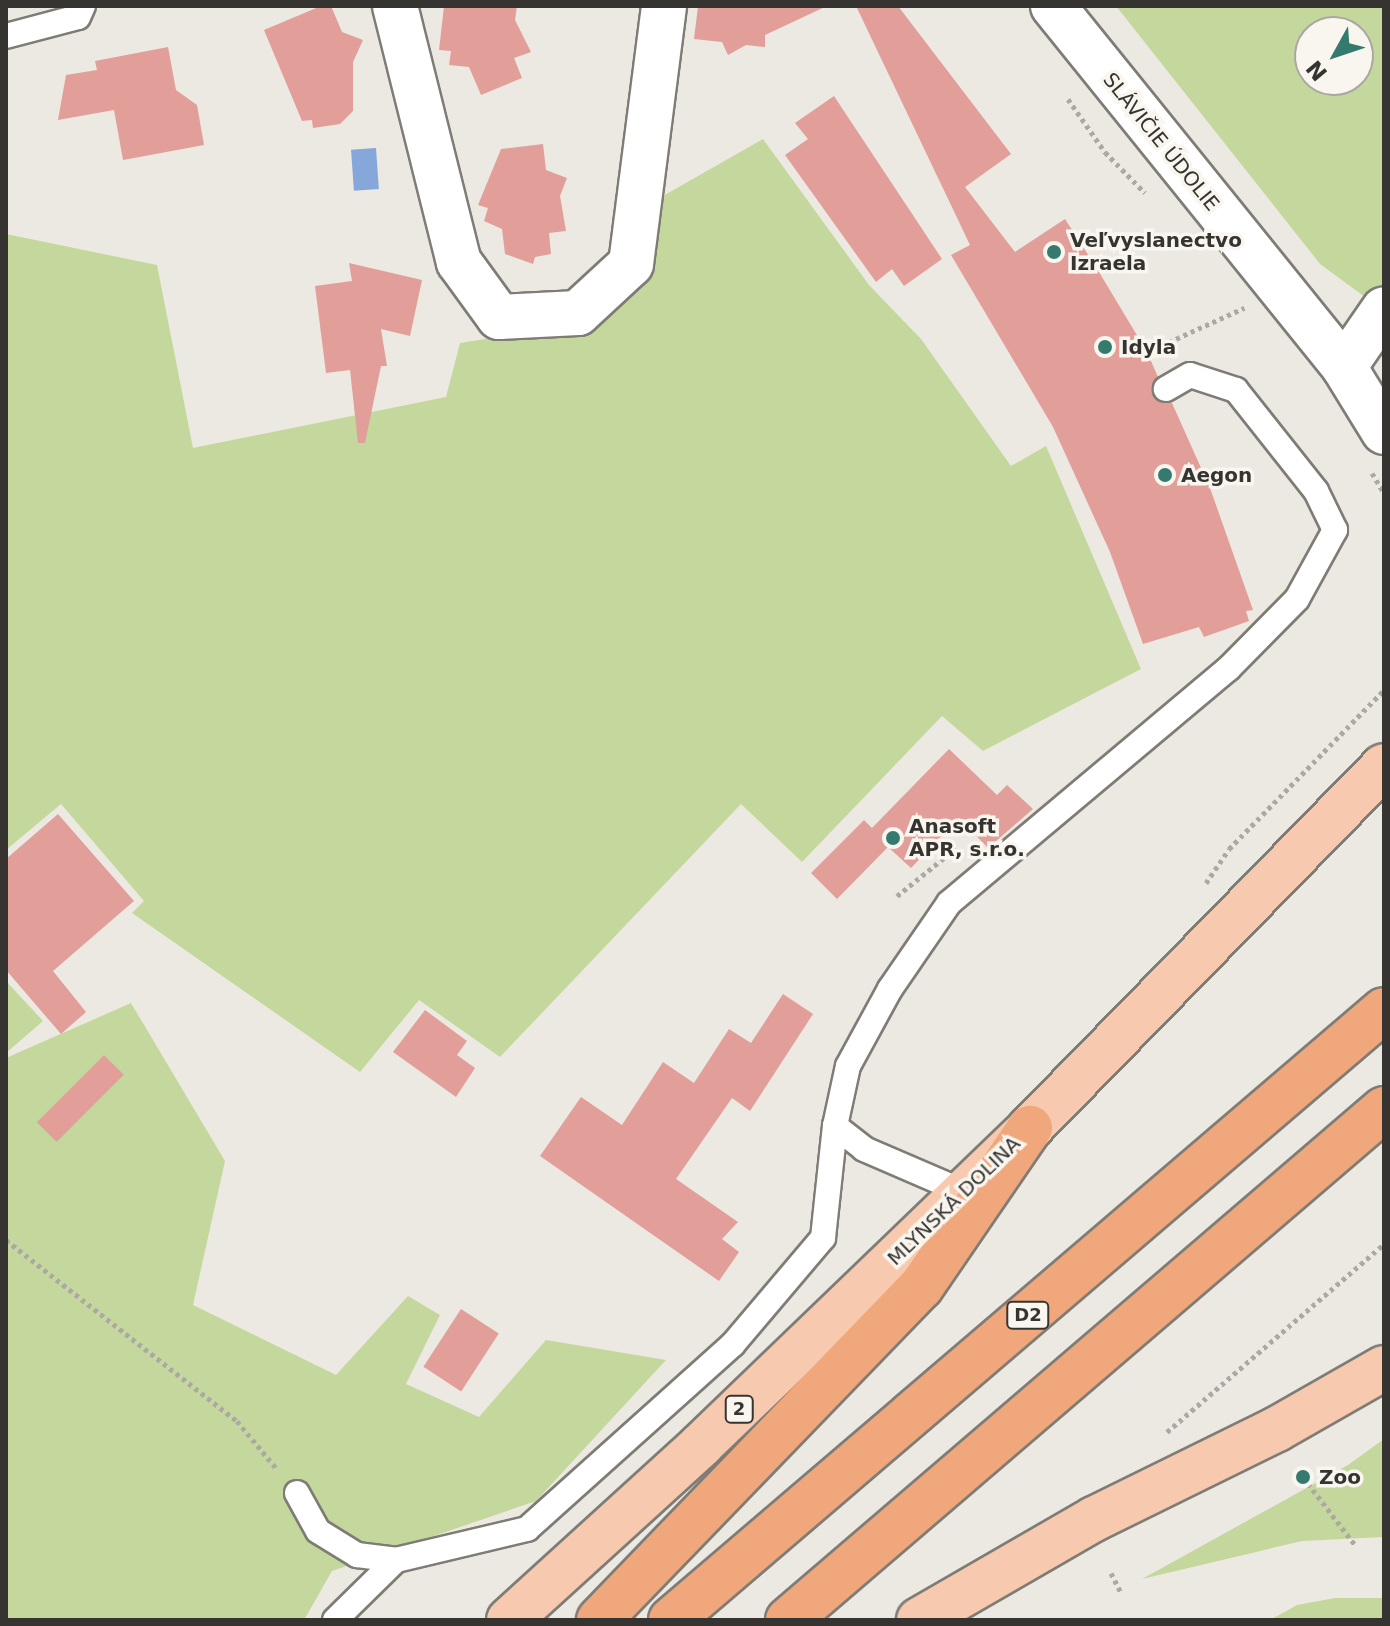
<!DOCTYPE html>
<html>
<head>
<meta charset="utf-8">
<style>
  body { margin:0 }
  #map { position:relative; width:1390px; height:1626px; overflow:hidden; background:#ece9e2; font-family:"DejaVu Sans",sans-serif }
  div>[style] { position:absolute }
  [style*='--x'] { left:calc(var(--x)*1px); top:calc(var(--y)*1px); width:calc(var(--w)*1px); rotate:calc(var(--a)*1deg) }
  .green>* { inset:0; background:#c4d89d }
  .water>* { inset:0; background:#85a7d9; transform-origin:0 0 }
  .building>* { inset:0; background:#e29e99; transform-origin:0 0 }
  .path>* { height:5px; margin-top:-2.5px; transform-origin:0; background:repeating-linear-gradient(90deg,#aca9a4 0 4px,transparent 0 8px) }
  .roads { filter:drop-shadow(2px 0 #7f7c76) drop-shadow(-2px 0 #7f7c76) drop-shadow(0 2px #7f7c76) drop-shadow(0 -2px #7f7c76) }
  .lane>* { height:24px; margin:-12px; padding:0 12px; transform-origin:12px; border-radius:12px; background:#fff }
  .street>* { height:44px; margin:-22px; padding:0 22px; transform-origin:22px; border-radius:22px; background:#fff }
  .primary>* { height:44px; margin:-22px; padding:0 22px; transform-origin:22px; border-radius:22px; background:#f7cab0 }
  .highway>* { height:44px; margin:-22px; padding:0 22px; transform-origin:22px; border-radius:22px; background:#f1a77c }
  .dots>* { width:22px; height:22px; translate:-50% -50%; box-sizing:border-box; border:4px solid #f9f6ef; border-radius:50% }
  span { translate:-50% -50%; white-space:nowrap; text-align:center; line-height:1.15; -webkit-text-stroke:7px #f9f6ef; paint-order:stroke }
  .shield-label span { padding:2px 6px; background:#f9f6ef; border:2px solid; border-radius:6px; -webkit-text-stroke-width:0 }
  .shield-label { font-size:18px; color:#353431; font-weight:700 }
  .street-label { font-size:20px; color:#353431 }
  .poi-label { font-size:20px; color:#353431; font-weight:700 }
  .left { translate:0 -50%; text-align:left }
  .frame { position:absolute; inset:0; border:8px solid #353431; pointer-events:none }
  .north { position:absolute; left:1294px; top:16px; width:80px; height:80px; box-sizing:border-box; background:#f9f6ef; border:2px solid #aba8a3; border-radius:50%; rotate:230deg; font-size:22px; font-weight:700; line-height:32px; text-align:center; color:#353431 }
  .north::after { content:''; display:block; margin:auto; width:28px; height:36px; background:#357a6e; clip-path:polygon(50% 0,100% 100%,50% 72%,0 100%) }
</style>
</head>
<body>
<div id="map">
  <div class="green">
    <div style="clip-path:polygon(evenodd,1116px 6px,1384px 6px,1384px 311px,1320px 264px,1116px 6px,1310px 32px,1358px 32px,1358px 80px,1310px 80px,1310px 32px)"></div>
    <div style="clip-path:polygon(763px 139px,869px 285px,921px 339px,1011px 466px,1046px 446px,1141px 669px,983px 751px,942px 716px,802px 862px,741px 804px,500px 1057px,419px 1000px,360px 1072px,132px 913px,144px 901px,61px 804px,6px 850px,6px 234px,157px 265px,193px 448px,446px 397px,460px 343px,584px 323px,656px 200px)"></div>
    <div style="clip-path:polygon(6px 981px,43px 1021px,6px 1053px)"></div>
    <div style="clip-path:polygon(131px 1003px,225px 1161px,193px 1305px,336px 1375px,408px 1296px,440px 1315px,406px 1384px,479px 1417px,546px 1340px,666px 1360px,536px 1501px,332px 1571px,304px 1620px,6px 1620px,6px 1058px)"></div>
    <div style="clip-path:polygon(1384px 1439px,1384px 1537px,1302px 1541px,1142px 1579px,1348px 1465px)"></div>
    <div style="clip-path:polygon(1335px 1598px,1384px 1598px,1384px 1620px,1270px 1620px,1297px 1605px)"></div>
  </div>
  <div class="water">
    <div style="left:376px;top:148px;width:41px;height:25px;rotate:86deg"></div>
  </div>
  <div class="building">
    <div style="clip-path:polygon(321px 6px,331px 6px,342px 32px,363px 40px,353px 62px,353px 111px,340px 124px,313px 128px,312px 120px,302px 121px,264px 30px)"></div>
    <div style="clip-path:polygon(444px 6px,517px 6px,515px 20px,531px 52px,514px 58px,522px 78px,481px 95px,469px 67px,449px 65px,451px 51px,439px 50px)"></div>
    <div style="clip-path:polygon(698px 6px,827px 6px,765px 35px,765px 47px,746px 45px,728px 55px,722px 42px,694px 39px)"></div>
    <div style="clip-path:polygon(856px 6px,898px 6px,1011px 154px,965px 187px,1015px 252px,1065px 219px,1096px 267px,1147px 352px,1158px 377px,1153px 396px,1172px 403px,1210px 488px,1253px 610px,1246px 611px,1249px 621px,1204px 637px,1199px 627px,1143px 644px,1110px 552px,1053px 427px,951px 255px,970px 245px)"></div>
    <div style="clip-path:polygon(168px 47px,176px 90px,197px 105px,204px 145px,123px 160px,114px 110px,58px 120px,66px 75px,97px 70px,95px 61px)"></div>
    <div style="clip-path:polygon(834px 96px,942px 259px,904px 286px,892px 269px,876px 282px,785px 155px,808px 139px,795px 123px)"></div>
    <div style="clip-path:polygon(543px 144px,546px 170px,567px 178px,560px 196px,566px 231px,549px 233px,551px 254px,535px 257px,533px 264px,505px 254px,502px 229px,484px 221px,488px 208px,478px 205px,501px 149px)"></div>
    <div style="clip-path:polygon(349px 263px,422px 280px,410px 336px,381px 329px,387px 366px,381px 366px,365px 443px,358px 443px,350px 370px,326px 373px,315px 286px,352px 281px)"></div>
    <div style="clip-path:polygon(949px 749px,997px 795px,1007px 785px,1033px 809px,988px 848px,959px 818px,911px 868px,888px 847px,837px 899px,811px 873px,864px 820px,872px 828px)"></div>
    <div style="clip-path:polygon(58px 814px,134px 901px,53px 971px,86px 1012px,61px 1034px,6px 970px,6px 859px)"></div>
    <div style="clip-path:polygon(783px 994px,813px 1014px,750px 1111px,732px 1098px,676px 1179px,738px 1222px,722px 1239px,739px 1252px,719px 1281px,540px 1156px,581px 1097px,622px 1125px,663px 1062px,694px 1083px,729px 1029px,751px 1043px)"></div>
    <div style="clip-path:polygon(425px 1010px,467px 1041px,457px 1055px,475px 1068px,456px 1097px,393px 1052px)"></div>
    <div style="left:104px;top:1055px;width:28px;height:95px;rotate:45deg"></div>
    <div style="left:461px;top:1309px;width:45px;height:69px;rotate:33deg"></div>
  </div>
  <div class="path">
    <div style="--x:1068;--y:99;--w:65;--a:55.1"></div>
    <div style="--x:1105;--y:152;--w:57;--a:45.7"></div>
    <div style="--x:1147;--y:352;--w:107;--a:-24.4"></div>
    <div style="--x:1372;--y:473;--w:23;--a:59"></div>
    <div style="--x:1206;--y:883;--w:41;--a:-55.9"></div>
    <div style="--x:1229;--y:849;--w:222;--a:-45.7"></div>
    <div style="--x:897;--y:896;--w:76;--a:-39.1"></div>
    <div style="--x:6;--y:1240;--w:293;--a:38.1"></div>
    <div style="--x:237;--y:1421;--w:61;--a:50.3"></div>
    <div style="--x:1167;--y:1432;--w:287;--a:-40.9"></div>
    <div style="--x:1303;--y:1477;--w:87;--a:52.5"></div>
    <div style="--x:1111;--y:1573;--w:22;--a:63"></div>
  </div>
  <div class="roads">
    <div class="lane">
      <div style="--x:6;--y:36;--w:74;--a:-14.8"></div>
      <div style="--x:78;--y:17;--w:12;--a:-66"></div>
      <div style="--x:835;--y:1126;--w:37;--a:38"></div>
      <div style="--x:864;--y:1149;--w:109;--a:23.3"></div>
      <div style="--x:297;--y:1493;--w:43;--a:61.1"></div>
      <div style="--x:318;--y:1531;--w:46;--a:31.6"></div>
      <div style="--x:357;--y:1555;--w:39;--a:7"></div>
      <div style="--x:396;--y:1560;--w:135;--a:-13.3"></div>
      <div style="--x:527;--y:1529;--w:277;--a:-41.9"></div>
      <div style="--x:733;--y:1344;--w:139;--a:-49.7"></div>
      <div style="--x:823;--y:1238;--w:113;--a:-83.9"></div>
      <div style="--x:835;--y:1126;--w:61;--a:-77.8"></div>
      <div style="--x:848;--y:1066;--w:88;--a:-61.4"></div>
      <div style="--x:890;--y:989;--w:104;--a:-55.5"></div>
      <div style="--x:949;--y:903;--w:364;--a:-40"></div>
      <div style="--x:1228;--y:669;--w:98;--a:-45.4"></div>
      <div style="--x:1297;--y:599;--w:79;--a:-61.2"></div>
      <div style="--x:1335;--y:530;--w:43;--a:-116"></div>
      <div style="--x:1316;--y:491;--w:129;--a:-128.4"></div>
      <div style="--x:1236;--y:390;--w:48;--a:-161.9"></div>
      <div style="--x:1190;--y:375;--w:28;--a:150"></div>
      <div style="--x:335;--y:1620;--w:86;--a:-44.5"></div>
    </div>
    <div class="street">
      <div style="--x:395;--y:6;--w:264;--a:76"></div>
      <div style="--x:459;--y:262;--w:68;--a:54"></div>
      <div style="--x:499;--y:317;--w:79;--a:-2.9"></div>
      <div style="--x:578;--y:313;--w:72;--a:-42.8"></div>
      <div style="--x:631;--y:264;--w:260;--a:-82.7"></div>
      <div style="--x:1053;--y:6;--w:464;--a:51.1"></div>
      <div style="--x:1344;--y:367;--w:76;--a:58.4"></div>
      <div style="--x:1344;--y:367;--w:70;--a:-55.4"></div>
    </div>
    <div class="primary">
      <div style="--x:509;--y:1620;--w:260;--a:-42.3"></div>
      <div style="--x:701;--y:1445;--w:457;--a:-43.9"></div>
      <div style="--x:1030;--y:1128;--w:506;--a:-45.64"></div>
      <div style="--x:919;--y:1620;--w:202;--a:-30"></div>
      <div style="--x:1094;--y:1519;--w:204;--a:-26.2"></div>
      <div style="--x:1277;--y:1429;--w:123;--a:-29.7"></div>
    </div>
    <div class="highway">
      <div style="--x:599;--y:1620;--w:463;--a:-46"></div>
      <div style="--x:921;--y:1287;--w:193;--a:-55.6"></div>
      <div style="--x:671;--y:1620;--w:938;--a:-40.55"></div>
      <div style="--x:788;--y:1620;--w:785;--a:-40.61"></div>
    </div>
  </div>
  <div class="dots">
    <div style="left:1054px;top:252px;background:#357a6e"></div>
    <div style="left:1105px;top:347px;background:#357a6e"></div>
    <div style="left:1165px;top:475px;background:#357a6e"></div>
    <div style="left:893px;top:838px;background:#357a6e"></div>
    <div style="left:1303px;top:1477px;background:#357a6e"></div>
  </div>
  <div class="shield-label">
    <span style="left:1028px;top:1315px">D2</span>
    <span style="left:739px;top:1409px">2</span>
  </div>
  <div class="street-label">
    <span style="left:1161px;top:142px;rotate:51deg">SLÁVIČIE ÚDOLIE</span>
    <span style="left:954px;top:1201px;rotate:-44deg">MLYNSKÁ DOLINA</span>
  </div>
  <div class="poi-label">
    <span class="left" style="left:1070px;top:252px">Veľvyslanectvo<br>Izraela</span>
    <span class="left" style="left:1121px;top:347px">Idyla</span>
    <span class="left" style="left:1181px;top:475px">Aegon</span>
    <span class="left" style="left:909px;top:838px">Anasoft<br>APR, s.r.o.</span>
    <span class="left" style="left:1319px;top:1477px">Zoo</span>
  </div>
  <div class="frame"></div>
  <div class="north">N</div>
</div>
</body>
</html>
